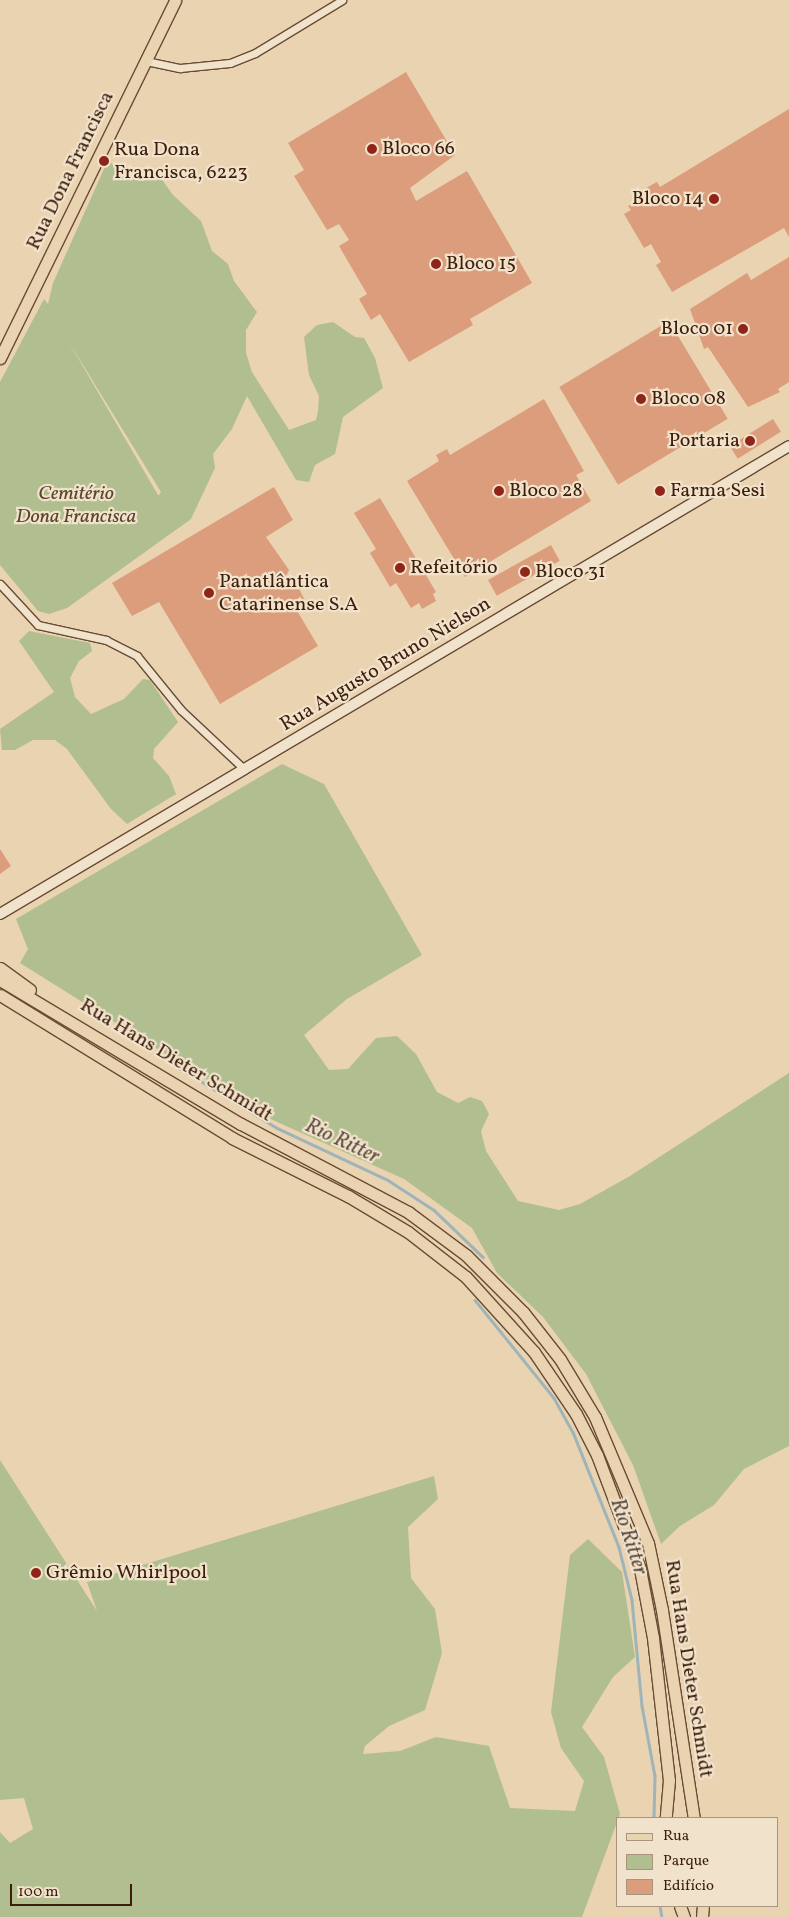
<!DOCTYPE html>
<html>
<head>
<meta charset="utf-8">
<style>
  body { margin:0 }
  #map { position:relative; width:789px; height:1917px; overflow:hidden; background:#ead3b1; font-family:Vollkorn,serif }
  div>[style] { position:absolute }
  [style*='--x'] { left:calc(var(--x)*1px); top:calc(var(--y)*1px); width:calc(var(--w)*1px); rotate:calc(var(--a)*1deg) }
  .green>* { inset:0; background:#b1be8f }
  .stream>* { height:2.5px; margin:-1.25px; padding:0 1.25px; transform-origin:1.25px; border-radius:1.25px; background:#9eb4b8 }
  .building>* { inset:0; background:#dc9d7d; transform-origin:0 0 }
  .roads { filter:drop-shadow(1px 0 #684b34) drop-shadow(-1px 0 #684b34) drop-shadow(0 1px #684b34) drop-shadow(0 -1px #684b34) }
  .minor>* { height:7px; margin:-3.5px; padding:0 3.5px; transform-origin:3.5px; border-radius:3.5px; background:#f1e2cc }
  .secondary>* { height:10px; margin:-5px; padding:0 5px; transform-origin:5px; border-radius:5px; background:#f1e2cc }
  .primary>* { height:11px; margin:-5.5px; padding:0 5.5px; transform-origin:5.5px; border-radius:5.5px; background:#ead3b1 }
  .dots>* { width:14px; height:14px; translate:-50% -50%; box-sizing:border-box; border:2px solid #f1e2cc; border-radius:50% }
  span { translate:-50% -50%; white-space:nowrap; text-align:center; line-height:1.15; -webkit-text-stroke:4.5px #f1e2cc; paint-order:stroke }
  .poi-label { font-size:20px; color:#3d1e0a }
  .left { translate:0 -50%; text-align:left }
  .right { translate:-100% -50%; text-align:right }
  .street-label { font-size:20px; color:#3d1e0a }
  .park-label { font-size:20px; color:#5a462b; font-style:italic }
  .water-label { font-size:21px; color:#5a4b3e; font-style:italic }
  .legend { position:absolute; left:616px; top:1817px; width:162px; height:90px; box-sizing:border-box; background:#f1e2cc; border:1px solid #a9947e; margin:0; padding:6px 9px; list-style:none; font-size:15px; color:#3d1e0a }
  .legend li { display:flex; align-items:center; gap:10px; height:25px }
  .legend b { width:25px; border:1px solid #a9947e }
  .scale { position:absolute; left:10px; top:1884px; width:122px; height:22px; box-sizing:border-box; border:2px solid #3d1e0a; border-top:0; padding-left:6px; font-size:15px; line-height:18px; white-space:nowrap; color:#3d1e0a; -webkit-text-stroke:4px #f1e2cc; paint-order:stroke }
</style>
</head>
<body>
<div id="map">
  <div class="green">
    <div style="clip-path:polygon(evenodd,108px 160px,125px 175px,143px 181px,158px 174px,173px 195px,201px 221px,212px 251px,228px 264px,234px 281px,257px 312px,246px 330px,246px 353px,252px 372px,289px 430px,316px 420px,318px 411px,319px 396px,309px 375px,304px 337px,317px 325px,333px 322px,355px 337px,364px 338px,375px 358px,383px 388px,343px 417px,335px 454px,315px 465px,309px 482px,296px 480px,247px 396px,232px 429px,213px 454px,215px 468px,191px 519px,67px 608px,49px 614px,38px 611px,0 565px,0 382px,44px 299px,48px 304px,53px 283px,108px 160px,67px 339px,161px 492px,159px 495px,158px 495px,67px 339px)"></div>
    <div style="clip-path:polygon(29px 631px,90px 643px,92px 651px,79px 661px,70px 678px,75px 697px,91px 714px,124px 699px,143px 679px,150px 680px,178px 722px,154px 749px,153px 758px,169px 776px,176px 794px,127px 824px,111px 809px,67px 749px,55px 740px,33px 740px,15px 750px,2px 750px,0 729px,54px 692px,19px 641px)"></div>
    <div style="clip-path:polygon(282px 764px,324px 784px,422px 955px,347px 999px,304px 1035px,329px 1070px,348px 1069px,376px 1038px,397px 1036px,416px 1054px,437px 1092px,458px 1103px,470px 1097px,482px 1101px,489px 1114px,481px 1131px,486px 1151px,518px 1201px,559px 1210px,580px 1204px,630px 1176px,789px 1073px,789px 1446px,744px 1469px,714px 1505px,680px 1526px,661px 1544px,633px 1465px,586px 1374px,543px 1317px,497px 1273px,472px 1228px,404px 1179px,266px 1117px,20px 963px,28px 949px,16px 919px)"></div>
    <div style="clip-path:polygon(0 1460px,97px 1611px,87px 1582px,434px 1476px,438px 1499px,408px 1527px,411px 1578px,435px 1609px,442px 1653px,425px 1710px,389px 1726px,365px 1746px,363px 1754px,400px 1751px,436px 1737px,489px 1746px,510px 1808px,575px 1811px,584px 1781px,561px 1748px,551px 1712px,570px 1555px,588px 1539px,622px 1572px,635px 1657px,613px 1677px,582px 1727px,604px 1757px,620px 1814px,582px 1917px,0 1917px,0 1832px,10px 1843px,33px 1829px,24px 1798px,0 1800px)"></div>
  </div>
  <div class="stream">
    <div style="--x:178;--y:1067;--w:116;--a:31.6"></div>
    <div style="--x:277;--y:1128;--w:123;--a:25.1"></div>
    <div style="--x:388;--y:1180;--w:55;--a:33.1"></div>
    <div style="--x:434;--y:1210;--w:68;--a:43.8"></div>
    <div style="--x:475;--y:1300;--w:126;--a:51.1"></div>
    <div style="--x:554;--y:1398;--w:39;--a:61"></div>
    <div style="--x:573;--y:1432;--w:124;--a:68.2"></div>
    <div style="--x:619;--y:1547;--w:55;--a:76.2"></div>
    <div style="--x:632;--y:1600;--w:106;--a:84.6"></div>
    <div style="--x:642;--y:1706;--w:71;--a:79.5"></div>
    <div style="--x:655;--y:1776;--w:42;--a:91.4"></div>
    <div style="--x:660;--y:1906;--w:11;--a:80"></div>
  </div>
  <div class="building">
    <div style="clip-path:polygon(406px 72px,455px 155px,410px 188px,416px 201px,467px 171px,532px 283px,470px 319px,473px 325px,409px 362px,380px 314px,371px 320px,359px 299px,367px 294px,339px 246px,349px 240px,339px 224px,327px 230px,294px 176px,304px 170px,288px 143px)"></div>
    <div style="clip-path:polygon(789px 109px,789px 237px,784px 228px,672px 292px,656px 265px,661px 262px,651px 244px,644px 248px,624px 214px,631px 210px,628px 206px,649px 193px,646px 188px,657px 182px,660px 187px)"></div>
    <div style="clip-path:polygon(789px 257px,789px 382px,778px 389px,780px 392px,748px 407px,708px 347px,704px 349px,690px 309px,747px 273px,751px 280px)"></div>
    <div style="left:669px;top:321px;width:114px;height:128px;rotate:59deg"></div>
    <div style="clip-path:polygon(544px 399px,584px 471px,576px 475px,591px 501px,465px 577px,407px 481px,439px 461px,436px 455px,447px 449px,450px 455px)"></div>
    <div style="left:773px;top:419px;width:15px;height:51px;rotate:58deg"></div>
    <div style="clip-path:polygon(274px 487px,293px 520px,266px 537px,289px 570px,286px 576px,293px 576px,296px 582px,306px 603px,296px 609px,318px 646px,220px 704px,159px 602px,132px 616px,112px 583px)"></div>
    <div style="clip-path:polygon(380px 498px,436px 592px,433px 594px,436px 601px,422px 609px,419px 603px,411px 608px,396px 583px,390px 587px,370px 553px,376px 549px,354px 513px)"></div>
    <div style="left:551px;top:545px;width:18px;height:72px;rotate:61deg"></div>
    <div style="clip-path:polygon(0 849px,11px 866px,0 874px)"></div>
  </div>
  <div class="roads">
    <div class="minor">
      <div style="--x:146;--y:61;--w:35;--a:12"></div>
      <div style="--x:180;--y:68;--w:50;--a:-5.7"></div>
      <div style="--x:230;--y:63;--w:27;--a:-22"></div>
      <div style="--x:255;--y:53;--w:102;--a:-31.3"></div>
      <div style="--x:0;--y:584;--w:56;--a:47.2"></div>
      <div style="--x:38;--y:625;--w:70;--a:12.4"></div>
      <div style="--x:106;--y:640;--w:35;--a:27"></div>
      <div style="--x:137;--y:656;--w:70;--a:50.8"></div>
      <div style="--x:181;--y:710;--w:86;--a:43.1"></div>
    </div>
    <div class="secondary">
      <div style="--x:0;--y:914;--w:917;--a:-30.67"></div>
    </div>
    <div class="primary">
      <div style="--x:0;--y:358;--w:398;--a:-63.9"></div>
      <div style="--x:0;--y:968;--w:37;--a:36"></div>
      <div style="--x:0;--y:980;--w:281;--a:30.9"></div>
      <div style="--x:241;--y:1124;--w:189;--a:27.8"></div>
      <div style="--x:408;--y:1212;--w:72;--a:36.6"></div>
      <div style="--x:466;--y:1255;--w:81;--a:45"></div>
      <div style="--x:523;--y:1312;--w:60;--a:51.8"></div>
      <div style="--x:560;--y:1359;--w:68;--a:58.9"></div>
      <div style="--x:595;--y:1417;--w:137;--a:67.2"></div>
      <div style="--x:648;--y:1543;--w:68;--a:78.2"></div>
      <div style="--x:662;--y:1610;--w:210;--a:81.3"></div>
      <div style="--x:0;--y:995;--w:273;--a:31.6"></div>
      <div style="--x:232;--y:1138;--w:130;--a:26.6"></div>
      <div style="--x:348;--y:1196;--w:70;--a:31"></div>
      <div style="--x:408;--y:1232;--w:73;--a:37.8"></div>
      <div style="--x:466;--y:1277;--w:101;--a:47.8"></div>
      <div style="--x:534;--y:1352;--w:75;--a:55.9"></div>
      <div style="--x:576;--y:1414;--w:46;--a:62.9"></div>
      <div style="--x:597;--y:1455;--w:122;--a:69.3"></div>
      <div style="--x:640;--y:1569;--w:70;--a:79.3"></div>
      <div style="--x:653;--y:1638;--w:143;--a:83.6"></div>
      <div style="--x:669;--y:1780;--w:38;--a:95"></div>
      <div style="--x:680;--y:1906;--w:12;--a:70"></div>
      <div style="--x:702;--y:1917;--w:11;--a:-85"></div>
    </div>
  </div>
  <div class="dots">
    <div style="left:372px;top:149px;background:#8f2418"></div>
    <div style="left:104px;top:161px;background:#8f2418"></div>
    <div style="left:714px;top:199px;background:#8f2418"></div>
    <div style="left:436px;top:264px;background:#8f2418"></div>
    <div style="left:743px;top:329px;background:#8f2418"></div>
    <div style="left:641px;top:399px;background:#8f2418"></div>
    <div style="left:750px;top:441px;background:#8f2418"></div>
    <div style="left:499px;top:491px;background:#8f2418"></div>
    <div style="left:660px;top:491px;background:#8f2418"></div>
    <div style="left:400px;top:568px;background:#8f2418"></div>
    <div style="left:525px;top:572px;background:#8f2418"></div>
    <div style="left:209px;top:593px;background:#8f2418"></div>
    <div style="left:36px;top:1573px;background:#8f2418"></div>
  </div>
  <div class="poi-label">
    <span class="left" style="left:382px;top:149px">Bloco 66</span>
    <span class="left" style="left:114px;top:162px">Rua Dona<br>Francisca, 6223</span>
    <span class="right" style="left:704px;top:199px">Bloco 14</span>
    <span class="left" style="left:446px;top:264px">Bloco 15</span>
    <span class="right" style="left:733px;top:329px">Bloco 01</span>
    <span class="left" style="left:651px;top:399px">Bloco 08</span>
    <span class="right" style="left:740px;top:441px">Portaria</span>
    <span class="left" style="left:509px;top:491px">Bloco 28</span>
    <span class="left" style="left:670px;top:491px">Farma Sesi</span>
    <span class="left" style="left:410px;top:568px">Refeitório</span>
    <span class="left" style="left:535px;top:572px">Bloco 31</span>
    <span class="left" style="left:219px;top:594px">Panatlântica<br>Catarinense S.A</span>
    <span class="left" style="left:46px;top:1573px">Grêmio Whirlpool</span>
  </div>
  <div class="street-label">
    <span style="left:71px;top:171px;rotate:-64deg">Rua Dona Francisca</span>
    <span style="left:386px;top:665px;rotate:-31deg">Rua Augusto Bruno Nielson</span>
    <span style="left:176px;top:1061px;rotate:31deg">Rua Hans Dieter Schmidt</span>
    <span style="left:688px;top:1669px;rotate:81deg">Rua Hans Dieter Schmidt</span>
  </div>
  <div class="park-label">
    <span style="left:76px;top:506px">Cemitério<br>Dona Francisca</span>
  </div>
  <div class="water-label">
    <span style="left:342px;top:1142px;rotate:25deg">Rio Ritter</span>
    <span style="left:628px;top:1537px;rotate:72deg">Rio Ritter</span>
  </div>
  <ul class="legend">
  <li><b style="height:6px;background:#ead3b1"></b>Rua</li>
  <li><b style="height:14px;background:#b1be8f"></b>Parque</li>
  <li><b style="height:14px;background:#dc9d7d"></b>Edifício</li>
  </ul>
  <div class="scale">100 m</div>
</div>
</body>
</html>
